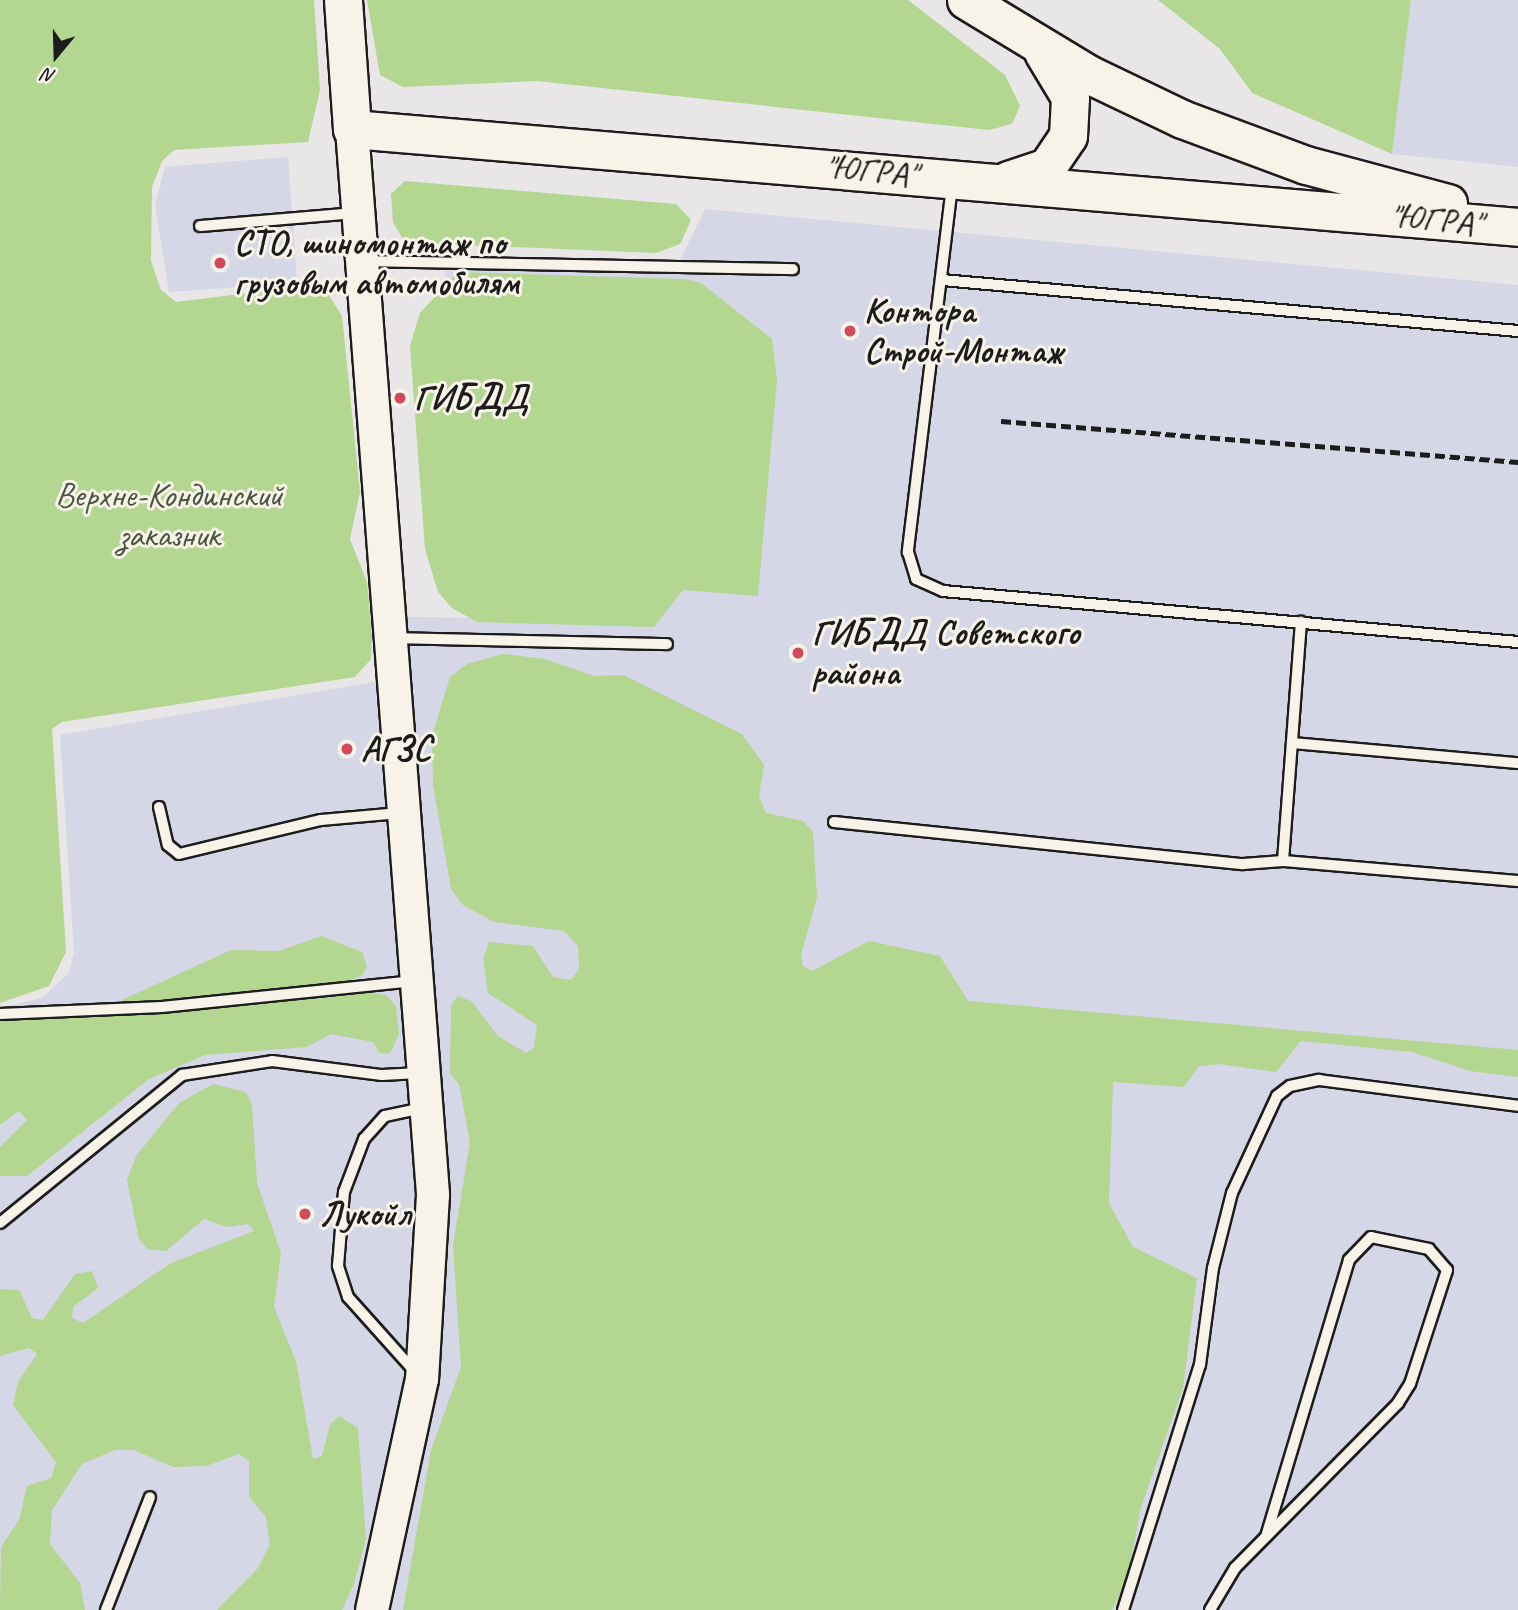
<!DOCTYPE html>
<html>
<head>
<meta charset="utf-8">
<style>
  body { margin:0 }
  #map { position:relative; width:1518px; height:1610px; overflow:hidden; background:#e8e6e7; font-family:Caveat,sans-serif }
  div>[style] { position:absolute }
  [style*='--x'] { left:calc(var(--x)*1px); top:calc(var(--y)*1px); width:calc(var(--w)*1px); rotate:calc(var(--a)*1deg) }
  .built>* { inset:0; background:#d5d7e6 }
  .green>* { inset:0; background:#b3d691 }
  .roads { filter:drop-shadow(2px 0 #1c1c1c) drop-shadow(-2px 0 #1c1c1c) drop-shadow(0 2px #1c1c1c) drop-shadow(0 -2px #1c1c1c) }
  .lane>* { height:10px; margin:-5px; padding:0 5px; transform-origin:5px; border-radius:5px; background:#f7f3e8 }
  .primary>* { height:32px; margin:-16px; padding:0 16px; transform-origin:16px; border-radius:16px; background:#f7f3e8 }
  .highway>* { height:37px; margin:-18.5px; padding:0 18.5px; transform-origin:18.5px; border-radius:18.5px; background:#f7f3e8 }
  .rail>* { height:5px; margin-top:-2.5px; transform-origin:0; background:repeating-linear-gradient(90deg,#1c1c1c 0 10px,transparent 0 15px) }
  .dots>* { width:19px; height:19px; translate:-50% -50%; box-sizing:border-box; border:4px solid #f7f3e8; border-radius:50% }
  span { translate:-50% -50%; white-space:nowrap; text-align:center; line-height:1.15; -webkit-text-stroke:6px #f7f3e8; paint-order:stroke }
  .street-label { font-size:35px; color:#1c1c1c }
  .poi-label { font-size:35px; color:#1c1c1c; font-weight:700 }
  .left { translate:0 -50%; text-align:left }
  .park-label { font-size:35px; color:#49543f }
  .north { position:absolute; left:21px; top:21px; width:70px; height:70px; -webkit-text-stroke:5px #f7f3e8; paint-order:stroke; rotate:199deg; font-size:19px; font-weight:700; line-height:28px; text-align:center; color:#1c1c1c }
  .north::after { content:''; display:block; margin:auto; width:24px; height:32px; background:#1c1c1c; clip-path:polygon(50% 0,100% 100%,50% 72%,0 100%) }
</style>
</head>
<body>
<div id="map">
  <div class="built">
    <div style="clip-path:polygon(1411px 0,1518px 0,1518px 167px,1392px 154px)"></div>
    <div style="clip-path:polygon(288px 157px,297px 283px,169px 292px,155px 205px,165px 167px)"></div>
    <div style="clip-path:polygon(705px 209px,1518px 285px,1518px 1610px,0 1610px,0 1008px,42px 998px,69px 973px,74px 952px,60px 735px,380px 681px,376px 616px,468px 618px,445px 271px,677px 266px)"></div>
  </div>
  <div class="green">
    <div style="clip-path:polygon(0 0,314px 0,320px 90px,308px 142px,174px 150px,162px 161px,152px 187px,151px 261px,161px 290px,176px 302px,297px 287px,328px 294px,342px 316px,360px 492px,350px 539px,367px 582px,372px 637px,371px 659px,355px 677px,62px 722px,52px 729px,66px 952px,49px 986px,0 1003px)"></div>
    <div style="clip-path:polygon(367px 0,908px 0,1005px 75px,1020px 106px,1012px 124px,989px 130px,537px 81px,403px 87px,380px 75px)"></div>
    <div style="clip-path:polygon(1158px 0,1411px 0,1392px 154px,1252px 93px,1220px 49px)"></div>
    <div style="clip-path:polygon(405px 181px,676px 204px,691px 220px,680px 244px,656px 253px,416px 243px,402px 238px,393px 222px,391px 194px)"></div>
    <div style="clip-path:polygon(458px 272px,685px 279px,701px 283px,772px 339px,777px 379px,758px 596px,683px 590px,654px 627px,477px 622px,452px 608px,438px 592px,425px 549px,410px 346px,420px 313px)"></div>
    <div style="clip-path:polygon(503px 654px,545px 659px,594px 676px,623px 675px,742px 734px,764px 765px,759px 796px,766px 813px,803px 821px,813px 832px,817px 897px,801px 955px,803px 966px,812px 971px,869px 941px,940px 956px,968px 1001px,1518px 1050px,1518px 1077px,1470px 1071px,1412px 1052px,1301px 1041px,1276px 1072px,1218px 1064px,1199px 1066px,1184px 1087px,1113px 1082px,1109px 1203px,1133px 1247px,1197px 1278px,1183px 1388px,1141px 1507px,1127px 1580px,1112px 1610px,403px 1610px,431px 1450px,461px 1367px,453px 1246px,470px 1142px,459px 1084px,450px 1074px,451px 1005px,458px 996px,471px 1001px,498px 1036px,526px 1053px,534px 1048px,537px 1025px,488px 993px,483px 958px,489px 942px,533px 946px,553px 977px,571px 980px,579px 969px,578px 946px,564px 931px,494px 922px,463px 905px,451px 889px,433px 785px,432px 736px,450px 677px,467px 664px)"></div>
    <div style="clip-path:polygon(321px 936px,362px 952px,367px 967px,362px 975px,341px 984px,245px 997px,127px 1005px,122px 1000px,231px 950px,279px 951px)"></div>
    <div style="clip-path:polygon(361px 992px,386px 995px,396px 1006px,399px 1034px,390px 1054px,379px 1053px,373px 1042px,331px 1034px,307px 1047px,205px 1055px,149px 1079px,27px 1176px,0 1176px,0 1147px,27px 1120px,19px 1111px,0 1125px,0 1021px,163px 1013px)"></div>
    <div style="clip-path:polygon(213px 1084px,246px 1092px,252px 1105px,257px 1183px,281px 1253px,274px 1307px,296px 1361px,313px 1459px,322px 1456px,330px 1425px,339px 1416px,358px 1428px,366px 1539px,354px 1584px,342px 1610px,217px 1610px,258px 1568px,270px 1544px,266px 1517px,249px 1497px,249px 1461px,239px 1454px,206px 1466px,173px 1467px,134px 1450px,115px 1450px,82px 1464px,52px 1510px,50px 1544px,80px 1583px,85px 1610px,0 1610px,1px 1547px,19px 1520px,27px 1486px,51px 1478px,56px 1462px,13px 1405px,18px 1382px,37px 1354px,29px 1348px,0 1356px,0 1289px,19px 1290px,32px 1318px,43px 1320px,75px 1274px,92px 1271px,98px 1288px,73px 1307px,72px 1318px,83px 1323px,171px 1263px,254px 1231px,248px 1224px,227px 1227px,204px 1219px,166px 1251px,147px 1249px,139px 1239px,127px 1180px,136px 1156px,179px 1103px)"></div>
  </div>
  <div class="roads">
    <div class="lane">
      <div style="--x:952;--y:186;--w:369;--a:96.9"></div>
      <div style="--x:908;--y:552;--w:28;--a:73"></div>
      <div style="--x:916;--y:579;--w:30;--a:24"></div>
      <div style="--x:943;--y:591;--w:577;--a:5.07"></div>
      <div style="--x:200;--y:226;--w:157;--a:-4.8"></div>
      <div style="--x:366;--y:261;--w:427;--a:1.1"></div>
      <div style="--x:942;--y:280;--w:578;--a:5.06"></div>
      <div style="--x:395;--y:638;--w:272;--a:1.3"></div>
      <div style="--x:1292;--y:743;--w:227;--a:5.1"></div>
      <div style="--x:159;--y:807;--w:39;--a:77"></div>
      <div style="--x:168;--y:845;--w:14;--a:39"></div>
      <div style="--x:179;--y:854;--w:146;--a:-13.5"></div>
      <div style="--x:321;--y:820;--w:79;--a:-5.1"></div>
      <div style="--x:834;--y:822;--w:411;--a:5.9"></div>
      <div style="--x:1243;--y:864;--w:40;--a:-4.3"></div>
      <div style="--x:1283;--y:861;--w:236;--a:4.9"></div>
      <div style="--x:1283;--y:861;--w:240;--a:-85.7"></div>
      <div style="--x:0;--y:1014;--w:162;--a:-2.5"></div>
      <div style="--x:162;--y:1007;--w:251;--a:-5.9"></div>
      <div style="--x:0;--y:1223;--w:235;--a:-39.1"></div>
      <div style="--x:182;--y:1075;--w:91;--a:-8.8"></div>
      <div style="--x:272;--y:1061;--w:111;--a:7.3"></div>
      <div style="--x:382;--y:1075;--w:37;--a:-3"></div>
      <div style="--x:416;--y:1373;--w:102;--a:-131.8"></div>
      <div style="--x:348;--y:1297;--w:33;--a:-108"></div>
      <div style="--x:338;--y:1266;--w:74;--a:-85.4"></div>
      <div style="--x:344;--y:1192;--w:57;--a:-69.3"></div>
      <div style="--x:364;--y:1139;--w:31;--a:-48"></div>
      <div style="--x:385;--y:1116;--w:38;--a:-12"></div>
      <div style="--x:106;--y:1610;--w:121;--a:-68.7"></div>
      <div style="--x:1123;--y:1610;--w:257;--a:-72.6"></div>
      <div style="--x:1200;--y:1365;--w:98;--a:-82.4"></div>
      <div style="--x:1213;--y:1268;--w:77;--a:-75.8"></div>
      <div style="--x:1232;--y:1193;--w:107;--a:-65.1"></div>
      <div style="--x:1277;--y:1096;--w:16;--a:-38"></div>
      <div style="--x:1290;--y:1086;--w:30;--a:-12"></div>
      <div style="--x:1319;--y:1080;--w:201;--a:7.4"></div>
      <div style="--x:1210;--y:1610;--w:49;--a:-59.2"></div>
      <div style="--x:1235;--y:1568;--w:232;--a:-45.3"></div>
      <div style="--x:1398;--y:1403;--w:22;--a:-58"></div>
      <div style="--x:1410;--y:1384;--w:120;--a:-72"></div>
      <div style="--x:1447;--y:1270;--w:28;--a:-131"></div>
      <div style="--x:1429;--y:1249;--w:59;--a:-168.3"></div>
      <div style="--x:1371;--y:1237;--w:32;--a:134"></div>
      <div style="--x:1349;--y:1260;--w:288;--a:106.7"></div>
    </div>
    <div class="primary">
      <div style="--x:352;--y:129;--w:1069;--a:85.65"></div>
      <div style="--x:433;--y:1195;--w:184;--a:93.4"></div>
      <div style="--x:422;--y:1379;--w:236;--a:102.2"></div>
    </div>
    <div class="highway">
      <div style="--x:343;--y:0;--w:129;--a:86"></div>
      <div style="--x:352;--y:129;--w:1170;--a:4.8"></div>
      <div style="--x:966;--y:0;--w:143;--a:31.2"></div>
      <div style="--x:1088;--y:74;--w:104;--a:25.6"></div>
      <div style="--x:1182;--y:119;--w:132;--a:20.4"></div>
      <div style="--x:1306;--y:165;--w:147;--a:15"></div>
      <div style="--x:1008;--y:180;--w:41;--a:-18.4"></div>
      <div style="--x:1047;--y:167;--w:37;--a:-56"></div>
      <div style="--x:1068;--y:136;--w:39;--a:-87"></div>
      <div style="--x:1070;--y:97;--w:52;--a:-121"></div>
    </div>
  </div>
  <div class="rail">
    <div style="--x:1001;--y:421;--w:519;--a:4.53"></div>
  </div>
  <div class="dots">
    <div style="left:220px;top:263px;background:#d1495b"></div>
    <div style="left:850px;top:331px;background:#d1495b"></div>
    <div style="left:400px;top:398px;background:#d1495b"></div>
    <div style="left:798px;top:653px;background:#d1495b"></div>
    <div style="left:347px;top:749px;background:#d1495b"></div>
    <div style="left:305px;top:1214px;background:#d1495b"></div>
  </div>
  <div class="street-label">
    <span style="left:870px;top:171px;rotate:5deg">"ЮГРА"</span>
    <span style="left:1435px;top:220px;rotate:5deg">"ЮГРА"</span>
  </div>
  <div class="poi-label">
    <span class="left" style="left:234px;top:263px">СТО, шиномонтаж по<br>грузовым автомобилям</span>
    <span class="left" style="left:864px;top:331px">Контора<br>Строй-Монтаж</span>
    <span class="left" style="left:414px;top:398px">ГИБДД</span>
    <span class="left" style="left:812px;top:653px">ГИБДД Советского<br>района</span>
    <span class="left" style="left:361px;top:749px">АГЗС</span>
    <span class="left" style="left:319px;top:1214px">Лукойл</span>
  </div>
  <div class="park-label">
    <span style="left:169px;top:515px">Верхне-Кондинский<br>заказник</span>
  </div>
  <div class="north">N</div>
</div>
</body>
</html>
